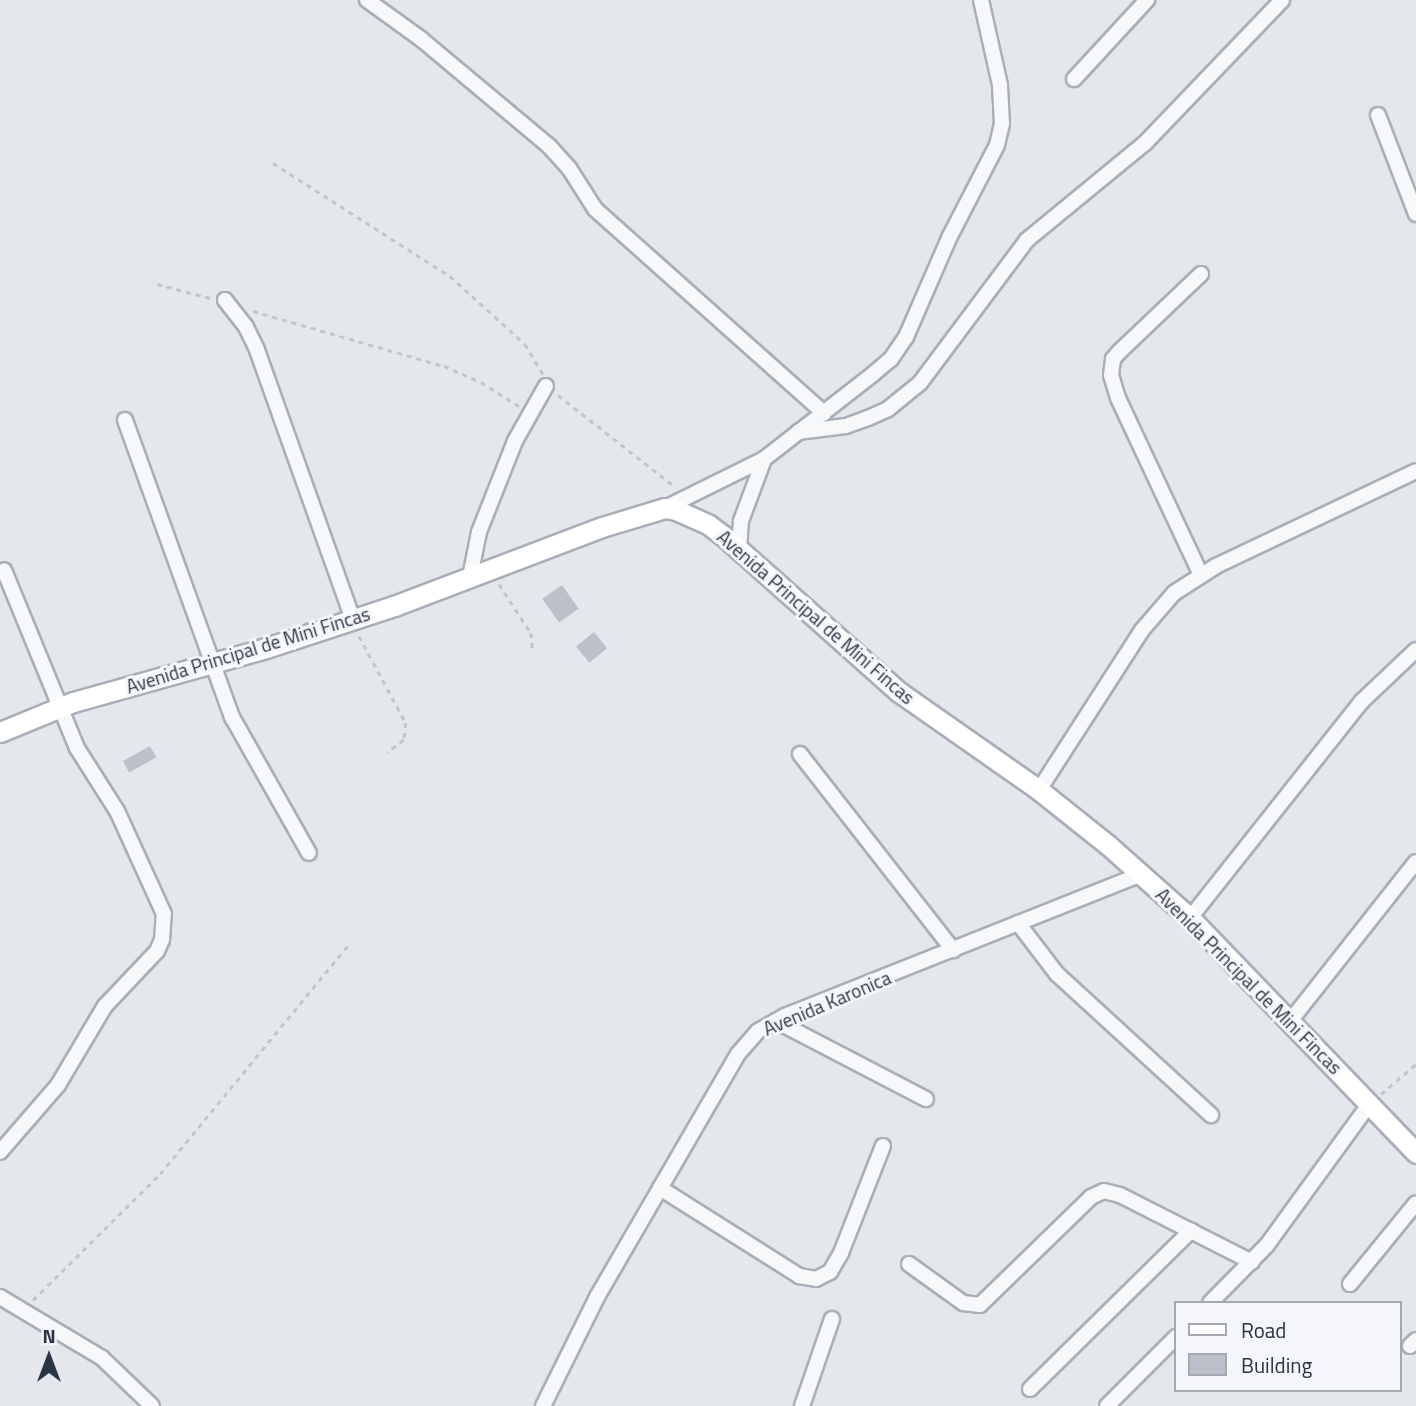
<!DOCTYPE html>
<html>
<head>
<meta charset="utf-8">
<style>
  body { margin:0 }
  #map { position:relative; width:1416px; height:1406px; overflow:hidden; background:#e4e7ec; font-family:"Titillium Web",sans-serif }
  div>[style] { position:absolute }
  [style*='--x'] { left:calc(var(--x)*1px); top:calc(var(--y)*1px); width:calc(var(--w)*1px); rotate:calc(var(--a)*1deg) }
  .building>* { inset:0; background:#bbc0ca; transform-origin:0 0 }
  .path>* { height:2.5px; margin-top:-1.25px; transform-origin:0; background:repeating-linear-gradient(90deg,#c2c5cb 0 5px,transparent 0 10px) }
  .roads { filter:drop-shadow(2px 0 #a9aeb7) drop-shadow(-2px 0 #a9aeb7) drop-shadow(0 2px #a9aeb7) drop-shadow(0 -2px #a9aeb7) }
  .street>* { height:14px; margin:-7px; padding:0 7px; transform-origin:7px; border-radius:7px; background:#f7f8fa }
  .secondary>* { height:19px; margin:-9.5px; padding:0 9.5px; transform-origin:9.5px; border-radius:9.5px; background:#fff }
  span { translate:-50% -50%; white-space:nowrap; text-align:center; line-height:1.15; -webkit-text-stroke:6px #f4f6f9; paint-order:stroke }
  .street-label { font-size:19px; color:#2b3445 }
  .legend { position:absolute; left:1174px; top:1301px; width:228px; height:91px; box-sizing:border-box; background:#f4f6f9; border:2px solid #a4a8b1; margin:0; padding:9px 12px; list-style:none; font-size:21px; color:#2b3445 }
  .legend li { display:flex; align-items:center; gap:14px; height:35px }
  .legend b { width:35px; border:2px solid #a4a8b1 }
  .north { position:absolute; left:14px; top:1322px; width:70px; height:70px; -webkit-text-stroke:5px #f4f6f9; paint-order:stroke; rotate:0deg; font-size:19px; font-weight:700; line-height:28px; text-align:center; color:#2b3445 }
  .north::after { content:''; display:block; margin:auto; width:24px; height:32px; background:#2b3445; clip-path:polygon(50% 0,100% 100%,50% 72%,0 100%) }
</style>
</head>
<body>
<div id="map">
  <div class="building">
    <div style="left:562px;top:585px;width:29px;height:24px;rotate:55deg"></div>
    <div style="left:594px;top:632px;width:21px;height:23px;rotate:51deg"></div>
    <div style="left:150px;top:746px;width:13px;height:31px;rotate:61deg"></div>
  </div>
  <div class="path">
    <div style="--x:273;--y:163;--w:210;--a:32.6"></div>
    <div style="--x:450;--y:276;--w:101;--a:42.2"></div>
    <div style="--x:525;--y:344;--w:35;--a:59"></div>
    <div style="--x:157;--y:284;--w:55;--a:14.8"></div>
    <div style="--x:253;--y:311;--w:199;--a:16.1"></div>
    <div style="--x:444;--y:366;--w:40;--a:23.4"></div>
    <div style="--x:481;--y:382;--w:45;--a:32.3"></div>
    <div style="--x:558;--y:395;--w:147;--a:38.1"></div>
    <div style="--x:499;--y:584;--w:59;--a:56.9"></div>
    <div style="--x:531;--y:633;--w:20;--a:84"></div>
    <div style="--x:359;--y:636;--w:99;--a:61.6"></div>
    <div style="--x:406;--y:723;--w:17;--a:97"></div>
    <div style="--x:404;--y:740;--w:21;--a:143"></div>
    <div style="--x:1381;--y:1094;--w:46;--a:-40.6"></div>
    <div style="--x:33;--y:1300;--w:179;--a:-44.8"></div>
    <div style="--x:160;--y:1174;--w:296;--a:-50.6"></div>
  </div>
  <div class="roads">
    <div class="street">
      <div style="--x:367;--y:0;--w:67;--a:35.8"></div>
      <div style="--x:421;--y:39;--w:167;--a:39.9"></div>
      <div style="--x:549;--y:146;--w:30;--a:48"></div>
      <div style="--x:569;--y:168;--w:49;--a:57.6"></div>
      <div style="--x:595;--y:209;--w:307;--a:41.7"></div>
      <div style="--x:1074;--y:79;--w:108;--a:-47.3"></div>
      <div style="--x:1378;--y:115;--w:106;--a:69"></div>
      <div style="--x:1201;--y:274;--w:113;--a:136.4"></div>
      <div style="--x:1119;--y:352;--w:9;--a:131"></div>
      <div style="--x:1113;--y:359;--w:16;--a:97"></div>
      <div style="--x:1111;--y:375;--w:24;--a:73"></div>
      <div style="--x:1118;--y:398;--w:195;--a:64.9"></div>
      <div style="--x:225;--y:300;--w:34;--a:52"></div>
      <div style="--x:246;--y:327;--w:25;--a:64"></div>
      <div style="--x:257;--y:350;--w:286;--a:70.4"></div>
      <div style="--x:125;--y:420;--w:316;--a:70.2"></div>
      <div style="--x:232;--y:717;--w:156;--a:60.5"></div>
      <div style="--x:798;--y:432;--w:48;--a:-7.1"></div>
      <div style="--x:846;--y:426;--w:23;--a:-20"></div>
      <div style="--x:868;--y:418;--w:22;--a:-24"></div>
      <div style="--x:888;--y:409;--w:41;--a:-39.1"></div>
      <div style="--x:920;--y:383;--w:179;--a:-53.2"></div>
      <div style="--x:1027;--y:240;--w:153;--a:-39.4"></div>
      <div style="--x:1145;--y:143;--w:198;--a:-46.2"></div>
      <div style="--x:665;--y:508;--w:110;--a:-26.3"></div>
      <div style="--x:764;--y:459;--w:138;--a:-37.9"></div>
      <div style="--x:873;--y:374;--w:23;--a:-40"></div>
      <div style="--x:891;--y:359;--w:27;--a:-56"></div>
      <div style="--x:906;--y:337;--w:108;--a:-66.5"></div>
      <div style="--x:949;--y:238;--w:105;--a:-62.7"></div>
      <div style="--x:997;--y:145;--w:22;--a:-77"></div>
      <div style="--x:1002;--y:124;--w:39;--a:-93"></div>
      <div style="--x:1000;--y:85;--w:87;--a:-102.6"></div>
      <div style="--x:739;--y:549;--w:28;--a:-86"></div>
      <div style="--x:741;--y:521;--w:66;--a:-69.6"></div>
      <div style="--x:470;--y:577;--w:46;--a:-78.7"></div>
      <div style="--x:479;--y:532;--w:98;--a:-68.4"></div>
      <div style="--x:515;--y:441;--w:63;--a:-60.6"></div>
      <div style="--x:800;--y:754;--w:249;--a:52"></div>
      <div style="--x:1039;--y:790;--w:190;--a:-57.2"></div>
      <div style="--x:1142;--y:630;--w:49;--a:-49.1"></div>
      <div style="--x:1174;--y:593;--w:50;--a:-32.7"></div>
      <div style="--x:1216;--y:566;--w:221;--a:-25.4"></div>
      <div style="--x:1190;--y:918;--w:277;--a:-51.6"></div>
      <div style="--x:1362;--y:701;--w:74;--a:-43.4"></div>
      <div style="--x:1018;--y:923;--w:64;--a:52.6"></div>
      <div style="--x:1057;--y:974;--w:209;--a:42.5"></div>
      <div style="--x:1291;--y:1020;--w:201;--a:-51.7"></div>
      <div style="--x:776;--y:1021;--w:169;--a:27.5"></div>
      <div style="--x:0;--y:1152;--w:89;--a:-49.1"></div>
      <div style="--x:58;--y:1085;--w:92;--a:-59.3"></div>
      <div style="--x:105;--y:1006;--w:76;--a:-46.6"></div>
      <div style="--x:157;--y:951;--w:12;--a:-66"></div>
      <div style="--x:162;--y:940;--w:26;--a:-86"></div>
      <div style="--x:164;--y:914;--w:113;--a:-114.5"></div>
      <div style="--x:117;--y:811;--w:75;--a:-122.4"></div>
      <div style="--x:77;--y:748;--w:192;--a:-112.3"></div>
      <div style="--x:660;--y:1188;--w:165;--a:32.3"></div>
      <div style="--x:799;--y:1276;--w:17;--a:10"></div>
      <div style="--x:816;--y:1279;--w:16;--a:-27"></div>
      <div style="--x:830;--y:1272;--w:22;--a:-60"></div>
      <div style="--x:841;--y:1253;--w:115;--a:-68.6"></div>
      <div style="--x:909;--y:1264;--w:67;--a:35.8"></div>
      <div style="--x:963;--y:1303;--w:17;--a:7"></div>
      <div style="--x:980;--y:1305;--w:155;--a:-44.2"></div>
      <div style="--x:1091;--y:1197;--w:14;--a:-25"></div>
      <div style="--x:1104;--y:1191;--w:16;--a:14"></div>
      <div style="--x:1120;--y:1195;--w:148;--a:26.9"></div>
      <div style="--x:1350;--y:1284;--w:104;--a:-50.8"></div>
      <div style="--x:0;--y:1297;--w:119;--a:30.9"></div>
      <div style="--x:102;--y:1358;--w:69;--a:43.8"></div>
      <div style="--x:1210;--y:1303;--w:81;--a:-45.5"></div>
      <div style="--x:1267;--y:1245;--w:175;--a:-54"></div>
      <div style="--x:1410;--y:1346;--w:8;--a:-45"></div>
      <div style="--x:1030;--y:1389;--w:226;--a:-44.5"></div>
      <div style="--x:543;--y:1406;--w:122;--a:-63.6"></div>
      <div style="--x:597;--y:1297;--w:281;--a:-59.9"></div>
      <div style="--x:738;--y:1054;--w:30;--a:-49"></div>
      <div style="--x:758;--y:1031;--w:31;--a:-29"></div>
      <div style="--x:785;--y:1016;--w:383;--a:-21.7"></div>
      <div style="--x:802;--y:1406;--w:92;--a:-71"></div>
      <div style="--x:1107;--y:1406;--w:98;--a:-45"></div>
    </div>
    <div class="secondary">
      <div style="--x:0;--y:732;--w:79;--a:-22.3"></div>
      <div style="--x:73;--y:702;--w:200;--a:-15.6"></div>
      <div style="--x:266;--y:648;--w:135;--a:-18.2"></div>
      <div style="--x:394;--y:606;--w:222;--a:-20.8"></div>
      <div style="--x:602;--y:527;--w:66;--a:-16.8"></div>
      <div style="--x:665;--y:508;--w:11;--a:10"></div>
      <div style="--x:676;--y:510;--w:36;--a:24"></div>
      <div style="--x:709;--y:525;--w:21;--a:37"></div>
      <div style="--x:726;--y:538;--w:232;--a:41.7"></div>
      <div style="--x:899;--y:692;--w:171;--a:35"></div>
      <div style="--x:1039;--y:790;--w:88;--a:38.6"></div>
      <div style="--x:1108;--y:845;--w:110;--a:41.7"></div>
      <div style="--x:1190;--y:918;--w:326;--a:46.1"></div>
    </div>
  </div>
  <div class="street-label">
    <span style="left:816px;top:617px;rotate:41deg">Avenida Principal de Mini Fincas</span>
    <span style="left:248px;top:650px;rotate:-17deg">Avenida Principal de Mini Fincas</span>
    <span style="left:1249px;top:981px;rotate:45deg">Avenida Principal de Mini Fincas</span>
    <span style="left:827px;top:1003px;rotate:-23deg">Avenida Karonica</span>
  </div>
  <ul class="legend">
  <li><b style="height:9px;background:#fff"></b>Road</li>
  <li><b style="height:19px;background:#bbc0ca"></b>Building</li>
  </ul>
  <div class="north">N</div>
</div>
</body>
</html>
